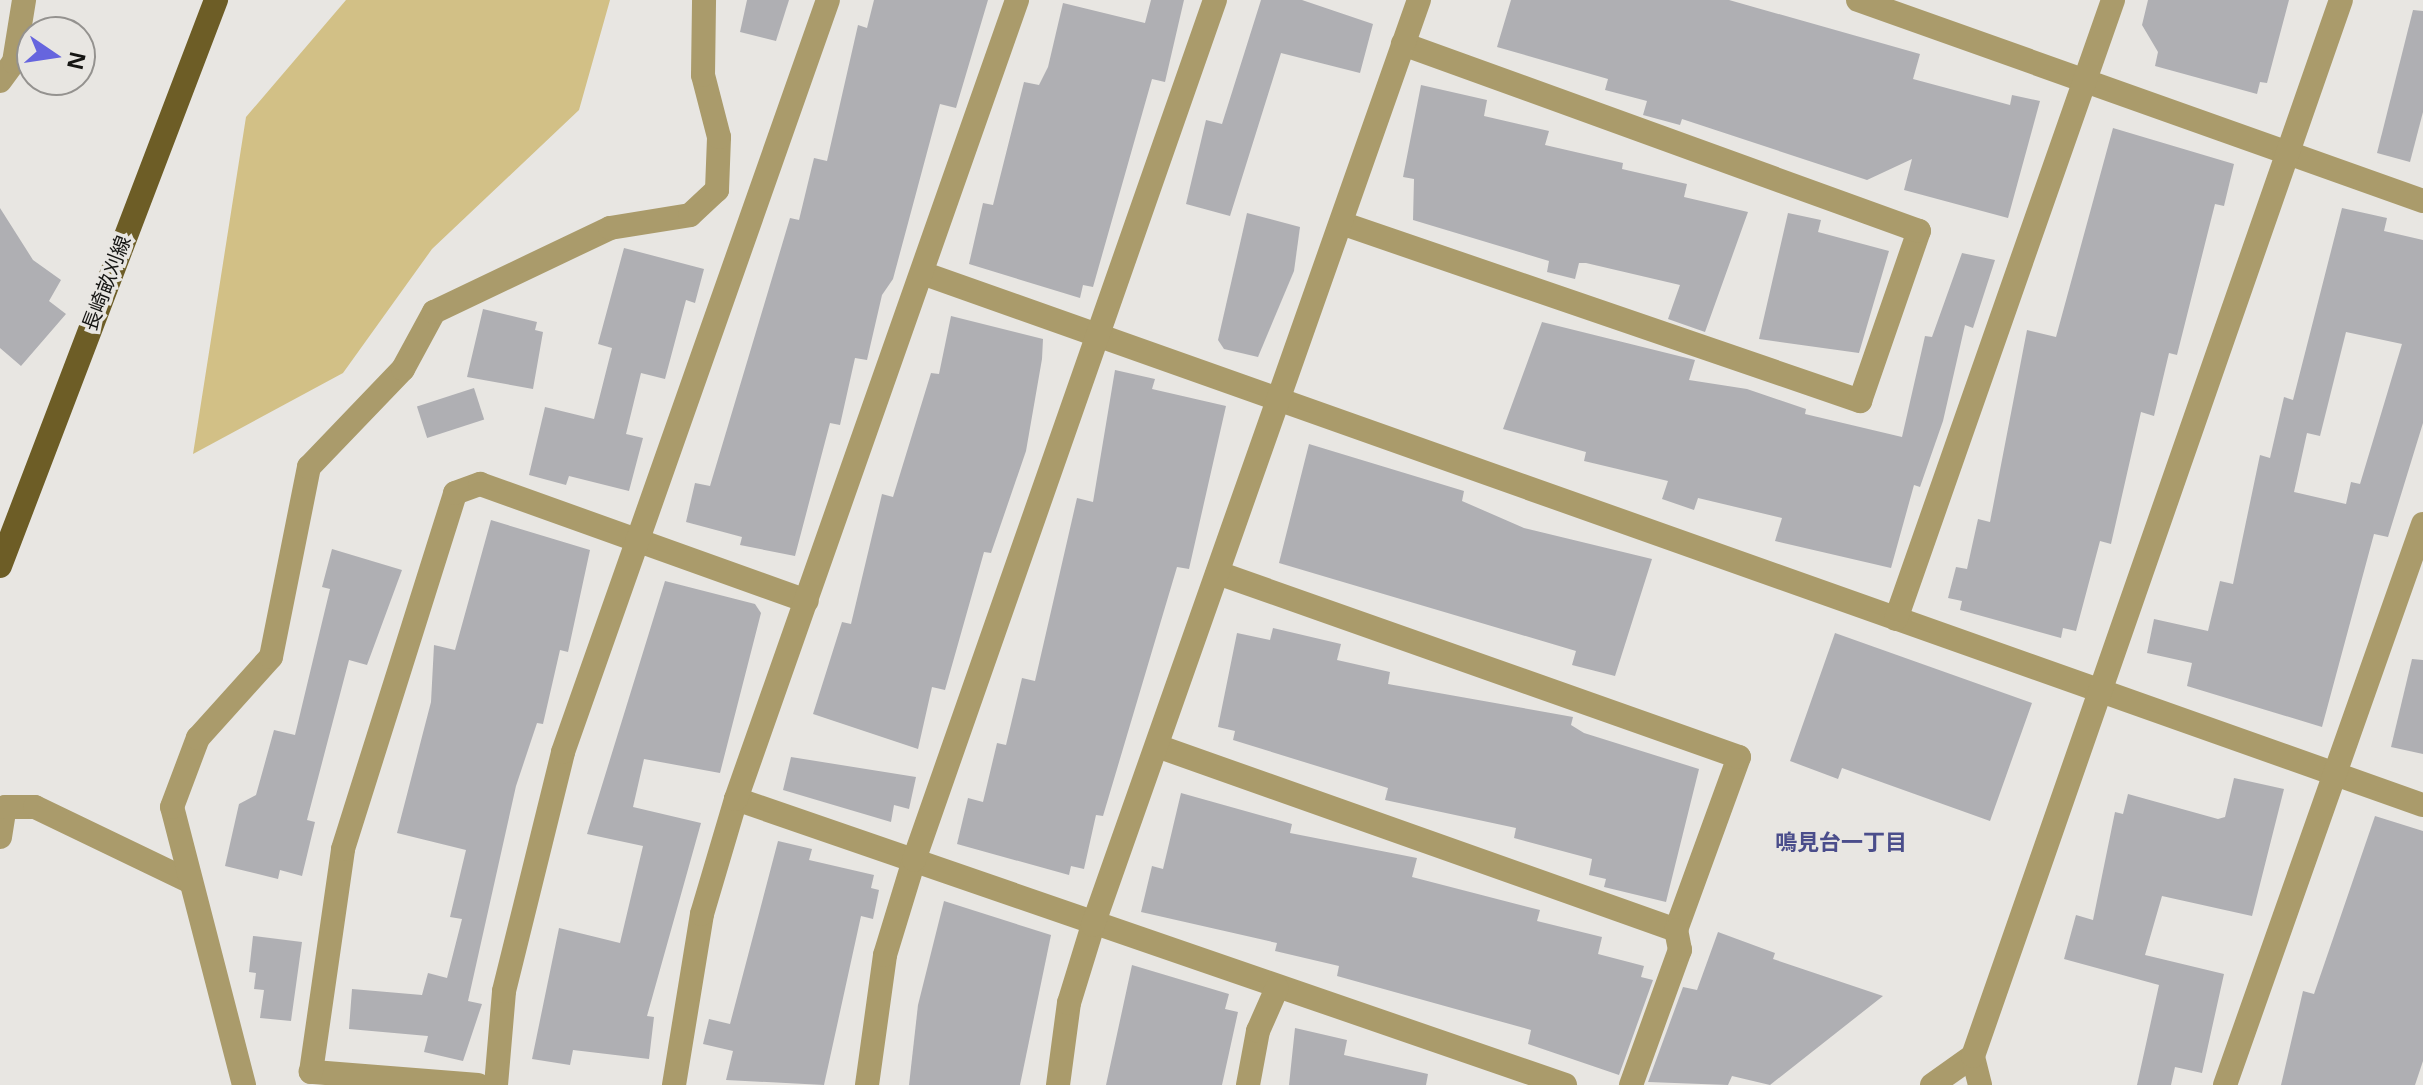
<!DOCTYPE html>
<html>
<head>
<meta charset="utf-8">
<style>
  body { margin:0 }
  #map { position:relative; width:2423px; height:1085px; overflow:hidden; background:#e8e6e2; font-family:"Noto Sans","Noto Sans JP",sans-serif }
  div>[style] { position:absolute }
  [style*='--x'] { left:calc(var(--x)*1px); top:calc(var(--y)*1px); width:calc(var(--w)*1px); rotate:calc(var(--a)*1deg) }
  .green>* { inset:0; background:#d2c086 }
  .building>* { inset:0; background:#afafb3; transform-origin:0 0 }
  .minor>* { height:24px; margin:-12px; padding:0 12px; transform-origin:12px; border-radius:12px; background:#aa9b6b }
  .major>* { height:24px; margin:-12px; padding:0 12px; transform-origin:12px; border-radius:12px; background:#6d5d26 }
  span { translate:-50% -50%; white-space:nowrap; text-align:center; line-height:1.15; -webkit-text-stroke:7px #e8e6e2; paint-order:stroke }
  .street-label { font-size:20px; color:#151513 }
  .neighbourhood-label { font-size:22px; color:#4a4d8b; font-weight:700 }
  .north { position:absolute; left:16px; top:16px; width:80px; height:80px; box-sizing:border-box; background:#e8e6e2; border:2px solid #94928f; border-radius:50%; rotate:103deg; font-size:22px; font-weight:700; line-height:32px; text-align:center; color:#151513 }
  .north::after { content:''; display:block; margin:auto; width:28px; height:36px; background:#6665de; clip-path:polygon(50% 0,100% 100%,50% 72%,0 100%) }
</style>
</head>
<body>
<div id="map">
  <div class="green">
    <div style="clip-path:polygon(346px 0,610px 0,579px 110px,432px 249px,343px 373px,193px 454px,246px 117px)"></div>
  </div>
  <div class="building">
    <div style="clip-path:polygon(747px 0,789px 0,776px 41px,740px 32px)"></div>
    <div style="clip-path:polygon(874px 0,988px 0,956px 108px,940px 104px,893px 279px,882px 295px,867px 360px,855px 358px,840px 425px,830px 423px,795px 556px,740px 545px,742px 537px,686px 522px,695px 483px,710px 486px,790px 218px,799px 220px,814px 158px,827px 161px,858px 25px,867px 28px)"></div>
    <div style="clip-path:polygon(1151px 0,1184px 0,1165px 82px,1152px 79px,1093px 287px,1083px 285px,1080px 298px,969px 264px,983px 203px,993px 205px,1024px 82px,1039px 85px,1048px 67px,1063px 3px,1145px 23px)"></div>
    <div style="clip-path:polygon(1261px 0,1302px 0,1373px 24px,1360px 73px,1281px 53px,1230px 216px,1186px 204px,1206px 120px,1222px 124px)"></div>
    <div style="clip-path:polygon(1511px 0,1729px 0,1920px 54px,1913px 79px,2010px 105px,2012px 95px,2040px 101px,2008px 218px,1904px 190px,1912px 159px,1867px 180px,1682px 119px,1680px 125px,1643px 115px,1647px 101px,1605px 90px,1608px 79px,1497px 47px)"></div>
    <div style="clip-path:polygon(2148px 0,2289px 0,2267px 83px,2260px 82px,2257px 94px,2155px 66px,2158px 52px,2142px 25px)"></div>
    <div style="clip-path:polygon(2413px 10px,2423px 11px,2423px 112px,2410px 162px,2377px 153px)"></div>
    <div style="clip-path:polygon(1421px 85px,1487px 100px,1484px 116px,1549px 131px,1545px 145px,1623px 163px,1622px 169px,1687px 184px,1684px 197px,1748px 212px,1705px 332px,1668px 319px,1680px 285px,1586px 263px,1579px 263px,1575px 279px,1547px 272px,1549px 261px,1413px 220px,1414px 179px,1403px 177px)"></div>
    <div style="clip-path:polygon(2113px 128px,2234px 164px,2224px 206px,2215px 204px,2177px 355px,2169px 353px,2154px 416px,2141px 412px,2111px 544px,2100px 541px,2076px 631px,2063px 628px,2061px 638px,1960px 610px,1962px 601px,1948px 598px,1956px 567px,1967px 569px,1978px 519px,1990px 522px,2027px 330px,2056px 337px)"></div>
    <div style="clip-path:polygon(0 208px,33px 260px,61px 280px,49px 301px,66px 314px,21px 366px,0 348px)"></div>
    <div style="clip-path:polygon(evenodd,2342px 208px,2387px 218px,2384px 231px,2423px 240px,2423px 423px,2388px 537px,2374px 534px,2322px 727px,2187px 686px,2192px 663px,2147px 653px,2154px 619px,2208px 631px,2220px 581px,2233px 584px,2260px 455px,2270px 458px,2284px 397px,2293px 400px,2342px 208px,2346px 332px,2402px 344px,2360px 484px,2351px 482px,2346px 504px,2294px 492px,2307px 433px,2320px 436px,2346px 332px)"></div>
    <div style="clip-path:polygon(1247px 213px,1300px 227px,1294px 271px,1258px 357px,1224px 349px,1218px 340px)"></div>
    <div style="clip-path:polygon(1788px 213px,1821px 220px,1818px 232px,1889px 251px,1859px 353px,1759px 339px)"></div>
    <div style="clip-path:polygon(624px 248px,704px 269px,695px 303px,686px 300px,665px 379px,641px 373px,626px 434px,643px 438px,629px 491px,569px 476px,566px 485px,529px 475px,545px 407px,594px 419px,612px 348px,598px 344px)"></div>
    <div style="clip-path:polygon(1962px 253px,1995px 260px,1973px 328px,1965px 325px,1943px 421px,1920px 487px,1914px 485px,1891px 568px,1775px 541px,1782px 518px,1698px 498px,1694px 510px,1662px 499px,1668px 481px,1584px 461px,1586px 452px,1503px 429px,1542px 322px,1695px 360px,1689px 380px,1747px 389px,1806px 409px,1805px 414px,1902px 437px,1925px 336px,1932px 337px)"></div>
    <div style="clip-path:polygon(483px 309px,537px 322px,535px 330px,543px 332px,533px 389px,467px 377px)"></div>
    <div style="clip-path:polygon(951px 316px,1043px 339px,1042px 359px,1026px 451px,991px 553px,984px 552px,945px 690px,932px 687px,918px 749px,813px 714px,842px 622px,851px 624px,882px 494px,893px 497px,931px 373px,939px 374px)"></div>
    <div style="clip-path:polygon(1115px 370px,1155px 379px,1152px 389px,1226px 406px,1189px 569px,1177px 567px,1103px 816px,1096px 815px,1084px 869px,1071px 866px,1069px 875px,957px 844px,968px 798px,983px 802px,997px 743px,1006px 745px,1022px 678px,1035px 681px,1077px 498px,1093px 502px)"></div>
    <div style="left:474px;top:388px;width:33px;height:60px;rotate:72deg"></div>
    <div style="clip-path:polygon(1309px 444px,1464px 491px,1462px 501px,1524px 528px,1652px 559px,1615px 676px,1572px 665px,1576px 651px,1279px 563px)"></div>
    <div style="clip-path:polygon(491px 520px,590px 550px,568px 652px,560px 650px,543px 724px,537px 723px,516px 786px,468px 1001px,482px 1004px,463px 1061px,424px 1052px,428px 1036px,349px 1029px,352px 989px,422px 995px,428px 973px,447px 978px,462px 919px,450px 917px,466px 850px,397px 833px,431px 702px,434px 645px,455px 650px)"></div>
    <div style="clip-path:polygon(332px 549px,402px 570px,367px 665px,349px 660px,307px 820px,315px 822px,302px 876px,280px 870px,278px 879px,225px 866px,239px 804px,256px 795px,274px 730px,295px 735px,330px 589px,322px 587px)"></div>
    <div style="clip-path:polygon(665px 581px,755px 604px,761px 613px,720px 773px,644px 759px,633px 807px,701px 823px,647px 1016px,654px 1017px,649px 1059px,573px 1050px,570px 1065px,532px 1059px,559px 928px,620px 943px,643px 846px,587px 834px)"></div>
    <div style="clip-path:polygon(1273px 628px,1341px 644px,1337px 660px,1390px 672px,1388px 684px,1573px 717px,1571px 725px,1584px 733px,1699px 769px,1666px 902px,1604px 887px,1606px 879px,1589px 875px,1592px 859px,1514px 838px,1516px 828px,1385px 800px,1388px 788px,1233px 740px,1235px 731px,1218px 727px,1237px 633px,1270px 640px)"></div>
    <div style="clip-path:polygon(1835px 633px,2032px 703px,1990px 821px,1842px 768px,1838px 779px,1790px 761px)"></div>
    <div style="clip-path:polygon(2412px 659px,2423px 660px,2423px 754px,2391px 747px)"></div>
    <div style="clip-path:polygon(791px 757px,916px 777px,909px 809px,894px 805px,891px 822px,783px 790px)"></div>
    <div style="clip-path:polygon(2234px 778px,2284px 789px,2252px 916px,2162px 896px,2145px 955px,2224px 974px,2202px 1073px,2175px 1067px,2171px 1085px,2137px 1085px,2159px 985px,2064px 959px,2076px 915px,2093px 920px,2115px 812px,2123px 814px,2128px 794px,2218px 819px,2225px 817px)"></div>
    <div style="clip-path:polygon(1181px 793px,1292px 824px,1290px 833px,1417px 858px,1412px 877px,1540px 910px,1537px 921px,1602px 937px,1598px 954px,1644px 966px,1641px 977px,1653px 980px,1619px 1075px,1528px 1044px,1531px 1030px,1337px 976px,1339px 966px,1275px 951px,1277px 943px,1141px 912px,1152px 866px,1163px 869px)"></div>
    <div style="clip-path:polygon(2375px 816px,2423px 831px,2423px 1061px,2415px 1085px,2281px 1085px,2303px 991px,2314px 994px)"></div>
    <div style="clip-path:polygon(778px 841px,812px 849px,809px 860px,874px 875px,871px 888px,879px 890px,873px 919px,861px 916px,824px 1085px,726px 1080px,733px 1051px,703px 1044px,709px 1019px,730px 1024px)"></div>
    <div style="clip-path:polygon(944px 901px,1051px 935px,1020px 1085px,909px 1085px,918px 1005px)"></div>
    <div style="clip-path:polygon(1718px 932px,1775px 953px,1773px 959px,1883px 996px,1770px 1085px,1732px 1076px,1728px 1085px,1648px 1082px,1683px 987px,1697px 990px)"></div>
    <div style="clip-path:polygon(253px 936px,302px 942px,291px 1021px,260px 1018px,264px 990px,254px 989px,256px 973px,249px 972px)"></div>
    <div style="clip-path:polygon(1132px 965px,1229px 994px,1225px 1009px,1238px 1012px,1222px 1085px,1106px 1085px)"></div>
    <div style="clip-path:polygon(1295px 1028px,1347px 1040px,1344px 1055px,1428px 1074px,1426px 1085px,1289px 1085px)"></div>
  </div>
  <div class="minor">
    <div style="--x:1858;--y:0;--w:600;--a:19.58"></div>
    <div style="--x:0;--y:81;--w:24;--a:-54"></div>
    <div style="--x:14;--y:62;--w:63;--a:-80.8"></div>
    <div style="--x:1341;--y:223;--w:549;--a:18.93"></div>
    <div style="--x:1860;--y:401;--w:180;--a:-70.9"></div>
    <div style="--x:1919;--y:231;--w:549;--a:-160.08"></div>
    <div style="--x:922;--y:273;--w:1592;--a:19.52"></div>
    <div style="--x:1896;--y:619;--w:656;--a:-70.68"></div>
    <div style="--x:1157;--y:746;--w:551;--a:19.52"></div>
    <div style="--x:1676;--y:930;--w:184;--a:-70"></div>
    <div style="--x:1739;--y:757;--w:553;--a:-160.55"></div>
    <div style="--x:736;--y:799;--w:877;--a:19.03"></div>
    <div style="--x:0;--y:837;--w:30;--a:-81"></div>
    <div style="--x:5;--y:807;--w:30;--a:0"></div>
    <div style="--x:35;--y:807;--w:173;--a:25.7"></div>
    <div style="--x:244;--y:1085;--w:287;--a:-104.5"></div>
    <div style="--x:172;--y:807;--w:74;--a:-69.4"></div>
    <div style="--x:198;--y:738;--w:109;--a:-48"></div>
    <div style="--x:271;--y:657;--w:194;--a:-78.7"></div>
    <div style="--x:309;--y:467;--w:136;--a:-46.2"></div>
    <div style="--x:403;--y:369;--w:65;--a:-61.5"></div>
    <div style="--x:434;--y:312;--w:195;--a:-25.5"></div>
    <div style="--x:610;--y:228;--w:81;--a:-9.2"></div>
    <div style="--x:690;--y:215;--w:37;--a:-43"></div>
    <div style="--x:717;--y:190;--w:53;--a:-87.8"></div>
    <div style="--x:719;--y:137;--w:64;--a:-104.5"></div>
    <div style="--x:703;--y:75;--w:75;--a:-89.2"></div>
    <div style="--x:478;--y:1085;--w:168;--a:-175.5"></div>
    <div style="--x:311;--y:1072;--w:225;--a:-81.8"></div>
    <div style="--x:343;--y:849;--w:373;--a:-72.5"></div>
    <div style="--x:455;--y:493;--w:27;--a:-20"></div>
    <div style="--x:480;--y:484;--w:347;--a:19.7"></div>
    <div style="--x:496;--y:1085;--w:94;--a:-85.1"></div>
    <div style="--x:504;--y:991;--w:246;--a:-76.1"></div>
    <div style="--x:563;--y:752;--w:797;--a:-70.59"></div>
    <div style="--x:674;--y:1085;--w:173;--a:-80.7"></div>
    <div style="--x:702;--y:914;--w:120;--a:-73.5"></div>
    <div style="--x:736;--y:799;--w:847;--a:-70.62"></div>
    <div style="--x:867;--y:1085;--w:131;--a:-82.1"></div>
    <div style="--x:885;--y:955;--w:99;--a:-73"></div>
    <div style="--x:914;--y:860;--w:911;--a:-70.71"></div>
    <div style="--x:1058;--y:1085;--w:83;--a:-82.4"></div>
    <div style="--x:1069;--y:1003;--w:82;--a:-72.9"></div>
    <div style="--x:1093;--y:925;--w:981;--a:-70.59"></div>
    <div style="--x:1248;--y:1085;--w:55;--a:-79.5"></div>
    <div style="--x:1258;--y:1031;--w:47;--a:-66.2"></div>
    <div style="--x:1631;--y:1085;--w:144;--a:-70.1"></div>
    <div style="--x:1680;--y:950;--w:20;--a:-101"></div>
    <div style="--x:1932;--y:1085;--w:50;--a:-35.3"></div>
    <div style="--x:1980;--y:1085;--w:30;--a:-104"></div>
    <div style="--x:1973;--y:1056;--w:1118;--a:-70.79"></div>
    <div style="--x:2225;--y:1085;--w:595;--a:-70.56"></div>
  </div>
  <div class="major">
    <div style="--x:0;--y:566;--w:606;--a:-69.11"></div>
  </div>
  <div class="street-label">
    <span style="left:106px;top:283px;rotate:-69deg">長崎畝刈線</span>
  </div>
  <div class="neighbourhood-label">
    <span style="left:1841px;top:842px">鳴見台一丁目</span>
  </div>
  <div class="north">N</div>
</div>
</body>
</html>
